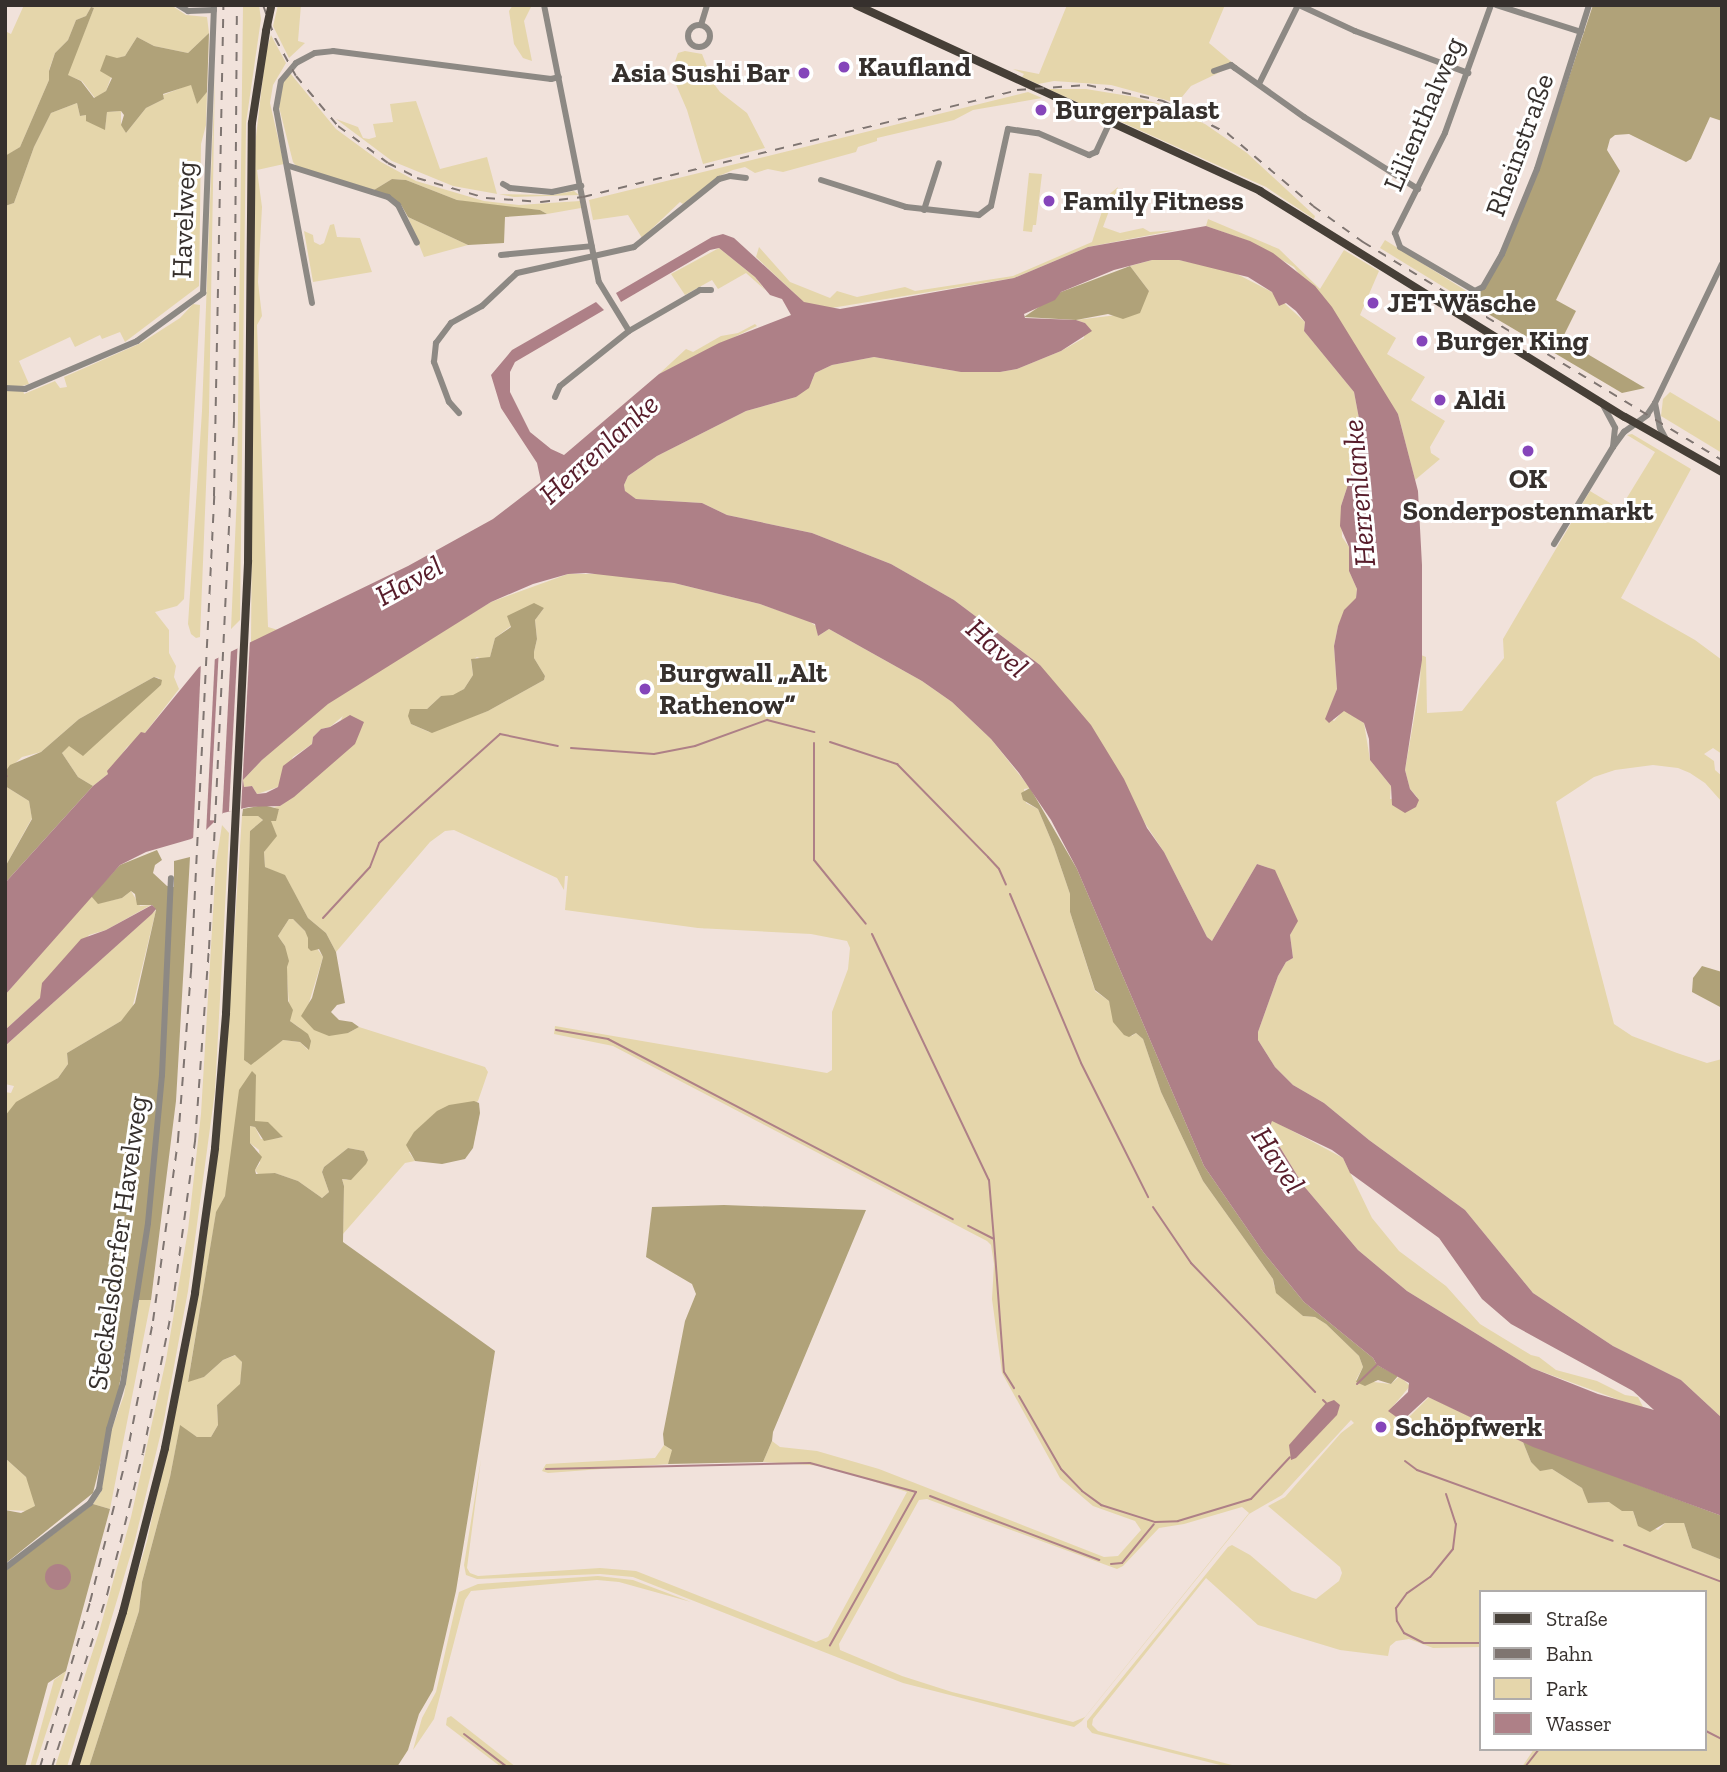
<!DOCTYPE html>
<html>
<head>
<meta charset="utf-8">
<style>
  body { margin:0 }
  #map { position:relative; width:1727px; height:1772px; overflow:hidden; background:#f1e2db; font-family:"Zilla Slab",serif }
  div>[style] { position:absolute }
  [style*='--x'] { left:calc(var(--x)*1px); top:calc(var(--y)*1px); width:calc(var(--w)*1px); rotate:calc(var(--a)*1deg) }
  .green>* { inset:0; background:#e5d6ab }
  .forest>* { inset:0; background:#b0a279 }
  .water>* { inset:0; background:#ae8087 }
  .round { border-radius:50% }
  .pier>* { inset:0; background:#f1e2db; transform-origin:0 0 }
  .stream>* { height:2px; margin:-1px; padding:0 1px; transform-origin:1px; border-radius:1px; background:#ae8087 }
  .minor>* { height:6px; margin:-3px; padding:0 3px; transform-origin:3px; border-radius:3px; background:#8d8984 }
  .minor>.ring { margin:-3px; padding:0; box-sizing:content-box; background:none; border:6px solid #8d8984; border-radius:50% }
  .major>* { height:8px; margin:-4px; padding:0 4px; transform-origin:4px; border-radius:4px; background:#463f37 }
  .rail>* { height:2px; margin-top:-1px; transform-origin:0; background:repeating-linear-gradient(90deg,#7f7571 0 9px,transparent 0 18px) }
  .major-bridge>* { height:8px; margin:-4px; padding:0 4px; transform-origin:4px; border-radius:4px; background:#463f37 }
  .dots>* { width:19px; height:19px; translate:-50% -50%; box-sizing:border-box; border:4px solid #fff; border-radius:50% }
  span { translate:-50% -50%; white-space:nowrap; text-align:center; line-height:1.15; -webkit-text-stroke:6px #fff; paint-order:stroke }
  .poi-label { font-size:28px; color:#36302d; font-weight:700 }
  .left { translate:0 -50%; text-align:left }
  .right { translate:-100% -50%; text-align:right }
  .street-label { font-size:28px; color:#36302d }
  .water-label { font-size:30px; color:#571c2a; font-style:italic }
  .frame { position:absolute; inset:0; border:7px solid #36302d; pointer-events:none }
  .legend { position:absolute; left:1479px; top:1590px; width:228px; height:161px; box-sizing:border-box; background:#fff; border:2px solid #afacab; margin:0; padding:9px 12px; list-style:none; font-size:21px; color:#36302d }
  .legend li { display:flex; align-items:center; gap:14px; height:35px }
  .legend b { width:35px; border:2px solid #afacab }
</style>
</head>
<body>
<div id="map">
  <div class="green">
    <div style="clip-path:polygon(24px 5px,171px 5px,186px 15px,207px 17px,209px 33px,188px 53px,154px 46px,137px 37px,125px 56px,118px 58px,106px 91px,95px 98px,82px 81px,67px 75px,94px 8px,91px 7px,86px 16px,76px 20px,68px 40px,55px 53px,49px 70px,49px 80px,20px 147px,6px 156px,5px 31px,11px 34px)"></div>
    <div style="clip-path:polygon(243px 5px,259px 5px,261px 19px,246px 123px,240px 620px,231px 629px,237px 494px)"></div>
    <div style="clip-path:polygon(278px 5px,301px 5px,298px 41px,305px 43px,289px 58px,273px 26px)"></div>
    <div style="clip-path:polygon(513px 5px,532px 5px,524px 21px,532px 61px,523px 58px,514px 44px,509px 11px)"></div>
    <div style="clip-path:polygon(1067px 5px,1225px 5px,1209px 43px,1235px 65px,1191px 86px,1177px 103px,1111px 85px,1054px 81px,1038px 84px,1022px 77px,1024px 74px,1013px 69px,1039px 74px)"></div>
    <div style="clip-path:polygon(271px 35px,286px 63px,273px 85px,270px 103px,284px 164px,257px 170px,262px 207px,258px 282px,262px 316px,257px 325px,268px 627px,278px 630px,251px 643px,255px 145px,266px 51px)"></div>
    <div style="clip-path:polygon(685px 51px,702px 54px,714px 84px,720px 92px,747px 113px,765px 148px,703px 164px,687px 110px,671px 73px,678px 53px)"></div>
    <div style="clip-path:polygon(215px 73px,209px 412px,200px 637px,196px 638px,191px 634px,188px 624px,202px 411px)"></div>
    <div style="clip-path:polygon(290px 73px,336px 129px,381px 162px,416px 181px,484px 201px,519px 205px,580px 201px,581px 208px,547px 214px,540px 210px,482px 205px,457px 200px,406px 180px,392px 179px,374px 190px,297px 167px,293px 162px,279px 107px,283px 82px)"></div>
    <div style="clip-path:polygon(191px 84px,197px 103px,207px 92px,206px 125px,201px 144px,199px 286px,125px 342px,120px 332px,102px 339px,100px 335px,75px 347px,70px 337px,19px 361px,29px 384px,22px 386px,24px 394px,55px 381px,60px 388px,67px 387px,64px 377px,141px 343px,180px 318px,193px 304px,200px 305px,184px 599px,177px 606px,155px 612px,169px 630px,169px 653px,176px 666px,174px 677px,179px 689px,145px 733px,127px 747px,108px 774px,93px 786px,78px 777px,62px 753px,68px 746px,125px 715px,161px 685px,159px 678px,154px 677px,79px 719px,41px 752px,22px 757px,5px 772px,5px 206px,14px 203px,34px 147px,51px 113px,77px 103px,80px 116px,86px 115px,87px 121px,105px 129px,107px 112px,121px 111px,121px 123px,126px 133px,146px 108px,164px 99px,163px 95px)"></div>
    <div style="clip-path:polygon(1048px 89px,1086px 89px,1135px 97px,1163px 105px,1205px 124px,1247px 153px,1315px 216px,1314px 219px,1266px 187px)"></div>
    <div style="clip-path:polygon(1028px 92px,1042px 98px,973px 110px,954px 120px,877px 138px,877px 141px,858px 147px,856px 152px,783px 172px,768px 169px,755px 173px,745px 167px,733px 170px,719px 176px,683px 204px,680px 202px,642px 238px,628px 215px,593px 220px,589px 200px)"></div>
    <div style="clip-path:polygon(416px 101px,440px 169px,487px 157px,497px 194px,552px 195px,574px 191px,579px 195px,514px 197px,453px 186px,392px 161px,336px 119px,358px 127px,363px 138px,369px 139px,376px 137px,373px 124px,393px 122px,390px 104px)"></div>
    <div style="clip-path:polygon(1029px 173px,1042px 174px,1036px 225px,1033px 225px,1032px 232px,1023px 231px)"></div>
    <div style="clip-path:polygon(1118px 187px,1103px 227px,1120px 233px,1143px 228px,1150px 232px,1176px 230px,1088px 247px,1014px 278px,813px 311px,756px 257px,759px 247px,790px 282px,830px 298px,837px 291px,857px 297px,905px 287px,915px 291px,1013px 276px,1092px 242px,1107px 196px)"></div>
    <div style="clip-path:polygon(408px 217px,468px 245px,424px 257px)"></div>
    <div style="clip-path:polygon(1208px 219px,1279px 249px,1320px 289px,1344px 250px,1379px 271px,1360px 315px,1396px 338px,1387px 354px,1425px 377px,1411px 400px,1445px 421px,1430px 447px,1431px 453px,1440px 459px,1415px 480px,1398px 414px,1294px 267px,1249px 241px,1206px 226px)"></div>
    <div style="clip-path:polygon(334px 224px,337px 237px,360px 238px,372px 272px,313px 282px,304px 231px,313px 235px,314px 242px,320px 245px,324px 243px,330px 225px)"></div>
    <div style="clip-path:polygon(1385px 240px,1468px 292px,1475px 293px,1473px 305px,1380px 248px)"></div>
    <div style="clip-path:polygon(719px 248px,755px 277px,765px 290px,746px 273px,718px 289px,712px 280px,685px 295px,671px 274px)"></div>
    <div style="clip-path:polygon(1152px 260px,1179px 260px,1231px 271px,1272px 292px,1305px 322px,1304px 331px,1354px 392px,1361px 429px,1357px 457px,1341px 506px,1342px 537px,1349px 547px,1349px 571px,1357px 589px,1356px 599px,1338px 626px,1334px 646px,1337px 689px,1327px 716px,1334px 721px,1344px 710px,1364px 723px,1370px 760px,1391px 786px,1390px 799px,1417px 797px,1410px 789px,1405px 770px,1420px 684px,1421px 655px,1426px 657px,1427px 713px,1462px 711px,1504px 658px,1503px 639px,1590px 491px,1620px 509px,1655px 452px,1627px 435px,1632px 434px,1691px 469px,1621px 598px,1695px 640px,1722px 660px,1722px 754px,1713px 748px,1704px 754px,1714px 761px,1715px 770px,1722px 776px,1722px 802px,1705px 783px,1690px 773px,1678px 768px,1653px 765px,1615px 770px,1594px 777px,1556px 802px,1614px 1024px,1632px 1036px,1677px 1053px,1707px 1063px,1722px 1059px,1722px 1418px,1681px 1380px,1613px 1346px,1533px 1293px,1465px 1210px,1369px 1140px,1324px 1103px,1293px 1085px,1275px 1067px,1258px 1040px,1258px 1032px,1278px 976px,1286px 962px,1293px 958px,1290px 935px,1294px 926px,1269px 868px,1257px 864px,1212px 941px,1207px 937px,1164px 852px,1040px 665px,954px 600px,891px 564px,812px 533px,727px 515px,702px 503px,636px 499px,625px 492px,624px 485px,628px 476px,657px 456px,746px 411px,796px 397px,812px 381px,815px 373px,832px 365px,874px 357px,955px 371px,1000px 372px,1017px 369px,1061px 351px,1084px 338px,1085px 323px,1076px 320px,1117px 315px,1149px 291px,1130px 266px)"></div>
    <div style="clip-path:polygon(755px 324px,757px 326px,659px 374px,686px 349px,693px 352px,721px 336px,738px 333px)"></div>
    <div style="clip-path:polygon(1670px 392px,1722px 423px,1722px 453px,1661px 416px,1663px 399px)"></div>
    <div style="clip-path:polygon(evenodd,568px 574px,606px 574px,674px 583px,760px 604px,809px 621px,817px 627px,818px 636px,829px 629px,922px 681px,952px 702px,991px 739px,1030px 788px,1024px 789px,1026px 803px,1038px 809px,1054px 847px,1070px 894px,1070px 912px,1095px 991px,1109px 1001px,1113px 1014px,1132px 1036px,1136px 1033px,1143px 1039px,1161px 1092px,1203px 1181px,1273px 1279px,1274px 1286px,1303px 1316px,1315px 1317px,1326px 1324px,1359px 1356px,1363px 1367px,1356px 1380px,1391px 1384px,1400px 1376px,1410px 1386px,1389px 1411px,1408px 1418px,1429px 1397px,1523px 1442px,1531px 1462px,1540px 1470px,1552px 1469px,1582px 1488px,1589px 1503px,1609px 1502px,1633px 1511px,1636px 1521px,1658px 1530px,1665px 1523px,1684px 1523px,1692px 1548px,1722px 1560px,1722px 1767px,1522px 1767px,1534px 1749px,1704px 1749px,1704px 1592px,1480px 1592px,1480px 1647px,1433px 1648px,1409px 1639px,1396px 1641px,1390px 1646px,1388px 1656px,1340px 1650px,1258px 1625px,1206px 1578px,1093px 1719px,1092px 1725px,1098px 1731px,1240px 1767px,1228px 1767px,1092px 1733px,1087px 1727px,1087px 1721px,1228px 1547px,1232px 1545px,1250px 1555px,1292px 1591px,1316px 1599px,1339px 1581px,1342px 1573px,1340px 1567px,1268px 1506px,1285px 1497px,1341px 1433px,1354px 1423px,1351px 1420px,1282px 1495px,1249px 1514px,1082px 1721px,1074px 1727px,903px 1683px,633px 1577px,600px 1574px,477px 1579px,466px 1575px,464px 1565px,481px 1459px,467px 1568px,470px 1573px,478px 1576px,600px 1568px,636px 1571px,816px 1642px,828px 1637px,907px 1492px,825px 1466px,763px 1462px,772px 1441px,780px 1447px,817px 1451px,879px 1469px,1104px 1557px,1118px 1556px,1141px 1530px,1135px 1521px,1093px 1506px,1060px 1478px,1002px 1373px,992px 1299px,994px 1264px,991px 1245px,987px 1241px,613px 1046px,554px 1034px,555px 1026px,827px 1073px,832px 1070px,832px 1012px,848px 969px,850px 948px,847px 941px,811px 934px,698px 928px,565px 910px,568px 876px,565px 876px,564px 890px,557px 878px,454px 830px,445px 831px,430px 842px,336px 952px,326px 933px,308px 918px,285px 876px,265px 867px,264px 852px,276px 834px,270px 821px,279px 810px,274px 807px,280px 806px,306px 787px,343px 716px,330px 727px,321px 729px,313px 737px,312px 744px,293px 757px,278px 787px,257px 794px,252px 786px,244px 787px,243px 780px,262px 760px,303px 722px,352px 686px,491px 602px,568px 574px,544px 608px,535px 620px,537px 639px,534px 652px,534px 658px,545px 676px,544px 680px,488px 711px,429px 732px,411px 724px,410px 709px,427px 709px,441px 696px,453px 696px,464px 689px,473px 675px,471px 661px,477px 657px,485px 660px,490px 657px,495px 638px,511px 626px,508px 616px,544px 608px,568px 574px,927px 1499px,1117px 1569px,1123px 1566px,1159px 1528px,1184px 1524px,1242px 1507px,1249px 1513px,1085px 1717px,1073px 1722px,952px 1692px,902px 1676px,840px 1650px,839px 1644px,919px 1500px,927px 1499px)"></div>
    <div style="clip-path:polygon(5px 786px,29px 801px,32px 818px,5px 867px)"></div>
    <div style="clip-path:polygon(242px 816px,258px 816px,263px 820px,250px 831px,247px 1063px,283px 1040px,300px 1042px,308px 1050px,300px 1028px,290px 1021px,285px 946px,278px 936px,289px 919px,293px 919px,305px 931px,323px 957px,308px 1006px,348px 1033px,359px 1027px,485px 1067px,488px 1072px,478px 1101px,409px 1152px,415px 1161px,405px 1163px,343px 1234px,344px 1186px,342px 1179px,347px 1180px,368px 1160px,364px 1151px,348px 1148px,324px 1167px,322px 1172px,329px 1192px,322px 1198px,298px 1181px,275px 1173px,259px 1175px,255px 1170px,260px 1163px,259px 1150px,250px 1143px,250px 1126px,255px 1127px,261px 1139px,282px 1138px,255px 1122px,254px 1108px,225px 1196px,216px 1213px,188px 1381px,204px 1377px,223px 1360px,236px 1355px,242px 1362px,240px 1385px,217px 1405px,218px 1425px,211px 1437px,197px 1437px,180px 1426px,170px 1477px,142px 1582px,139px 1611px,89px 1767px,79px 1767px,147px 1541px,190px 1340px,205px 1250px,223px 1101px)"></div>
    <div style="clip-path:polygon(222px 825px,229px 833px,215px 1091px,188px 1291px,164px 1420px,135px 1540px,67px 1767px,55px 1767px,99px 1632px,131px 1517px,166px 1360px,188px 1230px,201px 1114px,216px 863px)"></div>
    <div style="clip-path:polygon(131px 891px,140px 906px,151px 905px,106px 930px,89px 935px,40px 998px,5px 1030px,5px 995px,91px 896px,99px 903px,122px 898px)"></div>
    <div style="clip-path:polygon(156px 910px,132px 1009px,121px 1021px,67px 1053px,68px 1064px,58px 1078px,5px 1116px,5px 1092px,11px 1093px,14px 1086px,5px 1084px,5px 1046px)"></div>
    <div style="clip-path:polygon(1272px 1120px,1343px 1158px,1372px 1218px,1399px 1251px,1446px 1286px,1480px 1324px,1531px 1355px,1539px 1357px,1556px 1370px,1597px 1381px,1625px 1395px,1638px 1397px,1644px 1409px,1532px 1368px,1407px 1291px,1358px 1250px,1303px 1185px,1269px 1129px)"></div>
    <div style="clip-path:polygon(139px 1300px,151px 1300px,110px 1509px,93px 1504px,101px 1492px,110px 1434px,124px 1395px)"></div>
    <div style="clip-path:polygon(664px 1445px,673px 1451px,668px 1464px,548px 1473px,542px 1471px,546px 1464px,655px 1458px)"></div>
    <div style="clip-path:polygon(5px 1458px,26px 1477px,32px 1490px,35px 1507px,29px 1511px,5px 1510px)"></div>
    <div style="clip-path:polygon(598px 1576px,633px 1580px,691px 1602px,619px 1582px,597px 1580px,471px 1591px,465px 1600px,434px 1719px,413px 1750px,422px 1718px,436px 1692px,459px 1592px,478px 1584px)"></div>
    <div style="clip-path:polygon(66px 1671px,35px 1767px,30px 1767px,54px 1680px)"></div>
    <div style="clip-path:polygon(451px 1716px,516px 1767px,501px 1767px,446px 1725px,447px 1718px)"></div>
  </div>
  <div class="forest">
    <div style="clip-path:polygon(1593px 5px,1722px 5px,1722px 121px,1710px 117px,1691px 159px,1686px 162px,1629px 134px,1615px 135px,1610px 139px,1607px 150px,1620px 171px,1556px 300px,1576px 311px,1562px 339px,1645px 388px,1622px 393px,1473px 305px,1475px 293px,1485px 288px,1538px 171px)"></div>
    <div style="clip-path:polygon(91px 7px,94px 8px,68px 75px,81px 81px,94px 98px,106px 91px,112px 78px,100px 71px,106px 55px,117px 58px,125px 56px,137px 37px,154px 46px,188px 53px,209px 33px,207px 92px,197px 104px,191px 85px,163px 94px,164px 99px,146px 108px,126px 133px,121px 125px,124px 115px,121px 111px,107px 112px,105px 130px,86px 121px,86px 115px,80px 116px,77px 103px,51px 113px,34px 147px,14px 203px,5px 206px,5px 156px,20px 147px,49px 80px,49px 71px,55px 53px,68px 40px,76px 20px,86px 16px)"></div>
    <div style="clip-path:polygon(392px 179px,406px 180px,457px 200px,540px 210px,547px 214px,505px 217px,504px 243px,468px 245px,408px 217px,400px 203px,374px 190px)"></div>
    <div style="clip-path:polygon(1130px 266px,1149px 291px,1140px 313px,1123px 319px,1108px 314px,1076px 320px,1024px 317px,1061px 292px)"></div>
    <div style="clip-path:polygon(534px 603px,544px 608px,535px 620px,537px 639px,534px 652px,534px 658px,545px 676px,544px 680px,488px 711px,432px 733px,411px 724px,408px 716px,410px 709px,427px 709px,441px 696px,453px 695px,464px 689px,473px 675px,471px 659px,490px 657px,495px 638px,511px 627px,507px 616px)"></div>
    <div style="clip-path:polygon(154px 677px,162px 680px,161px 685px,83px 756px,69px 746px,62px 753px,78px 777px,93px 786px,5px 883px,5px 867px,32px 819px,29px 801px,5px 786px,5px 772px,10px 765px,41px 752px,79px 719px)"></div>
    <div style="clip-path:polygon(1030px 788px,1077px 869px,1204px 1166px,1264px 1253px,1304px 1302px,1373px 1358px,1377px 1365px,1398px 1376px,1391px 1384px,1378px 1380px,1365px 1386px,1356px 1382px,1363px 1367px,1359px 1356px,1326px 1324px,1315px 1317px,1303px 1316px,1276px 1293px,1273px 1279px,1203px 1181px,1161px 1092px,1143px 1039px,1136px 1033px,1129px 1037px,1124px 1035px,1113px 1022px,1109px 1001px,1095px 990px,1070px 912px,1070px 894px,1054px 847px,1038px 809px,1023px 800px,1021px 793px)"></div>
    <div style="clip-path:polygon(263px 805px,279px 809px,276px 821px,271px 821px,277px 836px,264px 852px,265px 867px,285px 875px,308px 918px,326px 933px,336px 952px,345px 1003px,337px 1005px,331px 1012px,339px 1020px,352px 1022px,359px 1027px,348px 1033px,329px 1036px,314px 1030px,301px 1016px,312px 998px,323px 957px,319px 949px,311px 951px,308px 948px,308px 938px,305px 931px,293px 919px,289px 919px,278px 936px,285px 946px,289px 961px,287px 967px,288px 1001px,293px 1010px,290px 1021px,308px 1034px,311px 1041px,309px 1050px,300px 1042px,283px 1040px,251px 1065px,244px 1060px,250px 831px,263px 820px,258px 816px,242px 816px,243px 809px)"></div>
    <div style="clip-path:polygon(157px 850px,162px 860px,155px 865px,153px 873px,167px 886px,174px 887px,174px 861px,190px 857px,176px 1101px,151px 1300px,134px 1300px,118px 1393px,93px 1493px,5px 1564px,5px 1510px,21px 1513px,35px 1506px,26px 1477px,5px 1458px,5px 1116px,16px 1102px,58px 1078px,68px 1064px,67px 1053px,121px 1021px,135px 1003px,156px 910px,152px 905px,137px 905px,135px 894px,131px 891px,122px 898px,98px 904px,91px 896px,120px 865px)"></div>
    <div style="clip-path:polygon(1702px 966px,1722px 972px,1722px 1008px,1692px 992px,1693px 978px)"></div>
    <div style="clip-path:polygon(252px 1071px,256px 1075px,255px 1121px,268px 1122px,283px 1137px,264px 1141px,255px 1127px,250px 1126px,250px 1143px,262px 1157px,255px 1170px,256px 1174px,275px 1173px,298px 1181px,322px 1198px,329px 1192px,322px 1172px,324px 1167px,348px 1148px,364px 1151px,368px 1160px,366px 1164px,351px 1180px,342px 1179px,344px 1186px,343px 1242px,495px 1351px,456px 1591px,433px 1690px,419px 1714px,408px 1750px,397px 1767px,89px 1767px,139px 1611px,142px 1582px,170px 1477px,180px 1425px,197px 1437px,211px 1437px,218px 1425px,217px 1405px,240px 1384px,242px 1362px,235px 1355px,223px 1360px,204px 1377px,188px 1382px,216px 1212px,225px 1196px,239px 1090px)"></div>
    <div style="clip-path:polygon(474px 1101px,479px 1103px,480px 1113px,473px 1148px,465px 1159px,442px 1164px,415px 1161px,406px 1145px,414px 1132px,437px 1111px,449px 1105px)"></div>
    <div style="clip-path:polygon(724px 1205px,866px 1210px,773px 1432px,772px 1441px,763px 1462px,668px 1464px,672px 1450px,664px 1445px,663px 1434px,685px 1321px,696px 1294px,692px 1284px,646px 1257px,652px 1207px)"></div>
    <div style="clip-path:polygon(1523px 1442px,1722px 1516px,1722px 1560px,1692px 1548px,1684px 1523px,1665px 1523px,1650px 1532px,1638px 1526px,1633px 1511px,1622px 1511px,1609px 1502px,1588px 1503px,1582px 1488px,1552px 1469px,1540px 1471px,1531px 1462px)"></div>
    <div style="clip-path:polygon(93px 1504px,110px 1509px,66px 1671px,48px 1683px,25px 1767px,5px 1767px,5px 1571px)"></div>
  </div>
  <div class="water">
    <div style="clip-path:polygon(evenodd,1206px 226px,1250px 241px,1273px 253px,1315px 286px,1332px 307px,1398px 414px,1418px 491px,1422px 565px,1422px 660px,1405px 770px,1410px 789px,1419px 800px,1416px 807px,1405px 813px,1392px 805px,1391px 786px,1370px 760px,1369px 739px,1364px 723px,1344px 711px,1329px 723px,1325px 719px,1337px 689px,1334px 646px,1338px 626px,1344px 610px,1356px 598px,1357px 589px,1349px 571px,1349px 547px,1340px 526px,1341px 506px,1357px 457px,1361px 429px,1354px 392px,1304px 331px,1305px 322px,1296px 311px,1286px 303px,1279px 306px,1272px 292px,1248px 277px,1179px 260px,1152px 260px,1114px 270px,1061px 292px,1055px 300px,1024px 314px,1025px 318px,1076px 320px,1085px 323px,1092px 331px,1061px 351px,1017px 369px,1000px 372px,961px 372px,874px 357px,832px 365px,815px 373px,809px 388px,796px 397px,746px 411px,657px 456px,628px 476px,624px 485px,625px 491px,636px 499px,702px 503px,727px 515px,812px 533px,891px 564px,954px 600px,1040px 665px,1091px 725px,1124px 779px,1147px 828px,1164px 852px,1207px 937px,1212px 941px,1257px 864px,1275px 870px,1298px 921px,1290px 935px,1293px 958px,1286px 962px,1278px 976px,1258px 1032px,1258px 1040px,1275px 1067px,1293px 1085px,1324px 1103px,1369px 1140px,1465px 1210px,1533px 1293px,1613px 1346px,1681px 1380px,1722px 1418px,1722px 1516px,1533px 1447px,1428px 1397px,1402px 1421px,1388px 1411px,1408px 1392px,1409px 1383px,1377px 1365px,1373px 1358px,1304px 1302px,1264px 1253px,1204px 1166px,1077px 869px,1051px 820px,1019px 773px,991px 739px,952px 702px,922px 681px,829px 629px,818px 636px,815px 624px,760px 604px,674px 583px,586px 573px,568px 574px,533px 584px,491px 602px,328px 704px,262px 760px,243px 780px,244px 787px,252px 786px,257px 794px,266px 793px,278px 787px,283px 766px,312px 744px,313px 737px,321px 729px,330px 727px,350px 715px,364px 722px,355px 744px,294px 797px,280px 806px,249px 807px,223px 813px,205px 831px,191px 839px,146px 852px,120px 865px,5px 995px,5px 883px,93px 786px,108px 774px,107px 771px,141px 732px,145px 733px,199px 667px,408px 566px,493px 519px,541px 482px,537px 463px,501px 408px,491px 375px,512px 350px,596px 302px,604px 310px,515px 362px,510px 372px,510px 392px,530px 432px,551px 449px,564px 455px,659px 374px,719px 343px,791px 315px,782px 299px,770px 295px,755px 277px,719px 248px,710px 250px,621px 302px,616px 293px,712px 237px,723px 234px,734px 238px,804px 302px,840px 309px,1014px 278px,1088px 247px,1206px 226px,1272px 1121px,1332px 1150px,1343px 1158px,1350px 1173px,1439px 1238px,1482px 1299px,1511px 1324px,1633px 1391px,1654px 1410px,1598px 1394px,1532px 1368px,1407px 1291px,1358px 1250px,1303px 1185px,1269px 1129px,1272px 1121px)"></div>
    <div style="clip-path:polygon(152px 905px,156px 909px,152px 914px,5px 1046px,5px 1030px,40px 998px,42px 983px,81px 939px,106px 930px)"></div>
    <div style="clip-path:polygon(1334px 1400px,1340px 1405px,1337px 1415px,1296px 1458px,1291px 1460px,1289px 1445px,1326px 1403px)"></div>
    <div class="round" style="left:45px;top:1564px;width:26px;height:26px"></div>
  </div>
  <div class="pier">
    <div style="left:250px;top:639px;width:173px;height:12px;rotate:93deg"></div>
    <div style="left:231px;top:648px;width:173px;height:12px;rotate:93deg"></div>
    <div style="clip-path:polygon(215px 655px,206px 834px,193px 842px,201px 662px)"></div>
  </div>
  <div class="stream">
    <div style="--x:830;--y:742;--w:71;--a:18.2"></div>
    <div style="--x:897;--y:764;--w:130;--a:45.6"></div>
    <div style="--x:988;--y:857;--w:16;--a:47"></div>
    <div style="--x:999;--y:869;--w:17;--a:66"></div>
    <div style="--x:814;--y:743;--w:117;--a:90"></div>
    <div style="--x:814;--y:860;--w:82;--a:50.9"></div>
    <div style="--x:571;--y:748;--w:83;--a:4.1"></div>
    <div style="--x:654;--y:754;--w:42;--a:-11"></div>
    <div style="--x:695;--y:746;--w:77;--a:-19.9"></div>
    <div style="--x:767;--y:720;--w:49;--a:14.3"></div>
    <div style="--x:5;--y:777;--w:2;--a:-27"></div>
    <div style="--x:1010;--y:894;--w:183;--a:67.2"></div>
    <div style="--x:1081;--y:1063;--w:150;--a:63.4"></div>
    <div style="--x:323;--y:918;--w:69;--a:-47.3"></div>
    <div style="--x:370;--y:867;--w:26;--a:-69"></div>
    <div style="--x:379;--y:843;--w:163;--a:-42"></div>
    <div style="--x:500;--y:734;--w:59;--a:11.7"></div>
    <div style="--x:872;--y:934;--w:272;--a:64.6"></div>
    <div style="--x:989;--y:1180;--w:59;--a:85.2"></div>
    <div style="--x:994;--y:1239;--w:29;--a:-153"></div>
    <div style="--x:556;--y:1030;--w:53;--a:9.8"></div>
    <div style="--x:608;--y:1039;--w:389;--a:27.6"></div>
    <div style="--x:1153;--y:1207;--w:68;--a:55.8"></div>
    <div style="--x:1191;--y:1263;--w:179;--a:46.1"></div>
    <div style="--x:994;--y:1240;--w:132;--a:85.7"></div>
    <div style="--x:1004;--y:1372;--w:19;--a:58"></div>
    <div style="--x:1357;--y:1384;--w:28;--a:-44"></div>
    <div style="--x:1019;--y:1396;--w:84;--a:60.1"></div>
    <div style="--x:1061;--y:1469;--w:30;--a:46"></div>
    <div style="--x:1082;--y:1491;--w:24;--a:36"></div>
    <div style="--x:1101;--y:1505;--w:57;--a:17.5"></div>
    <div style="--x:1155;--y:1522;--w:23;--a:-2"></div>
    <div style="--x:1178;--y:1521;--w:76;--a:-16.8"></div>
    <div style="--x:1251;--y:1499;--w:57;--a:-47.1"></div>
    <div style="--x:1323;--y:1400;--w:4;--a:45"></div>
    <div style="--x:1405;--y:1461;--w:15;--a:37"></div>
    <div style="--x:1417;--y:1470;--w:208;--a:19.9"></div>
    <div style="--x:546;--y:1469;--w:264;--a:-1.3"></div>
    <div style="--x:810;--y:1463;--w:110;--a:15.3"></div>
    <div style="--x:916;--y:1492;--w:176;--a:119.3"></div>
    <div style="--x:1446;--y:1494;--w:32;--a:72"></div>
    <div style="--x:1456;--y:1524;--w:25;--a:97"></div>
    <div style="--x:1453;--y:1549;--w:36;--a:129"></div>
    <div style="--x:1430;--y:1577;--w:28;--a:145"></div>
    <div style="--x:1407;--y:1593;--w:19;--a:126"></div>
    <div style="--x:1396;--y:1608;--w:13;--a:86"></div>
    <div style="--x:1397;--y:1621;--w:14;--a:60"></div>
    <div style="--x:1404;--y:1633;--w:22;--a:27"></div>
    <div style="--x:1424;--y:1643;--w:56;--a:0"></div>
    <div style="--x:930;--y:1496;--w:181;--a:20.7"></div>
    <div style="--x:1624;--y:1545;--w:105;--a:20.7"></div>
    <div style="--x:1111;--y:1564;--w:11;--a:-5"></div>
    <div style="--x:1122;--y:1563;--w:50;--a:-50.6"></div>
    <div style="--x:1649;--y:1592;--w:1;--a:-90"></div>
    <div style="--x:1704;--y:1730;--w:20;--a:27"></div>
    <div style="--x:464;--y:1734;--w:54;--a:37.5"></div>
    <div style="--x:1525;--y:1767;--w:23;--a:-52"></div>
  </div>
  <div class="minor">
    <div style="--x:178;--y:5;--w:12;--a:31"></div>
    <div style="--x:188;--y:11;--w:26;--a:-2"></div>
    <div style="--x:544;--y:5;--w:282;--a:78.8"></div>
    <div style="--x:599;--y:282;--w:57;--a:58.5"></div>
    <div style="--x:1299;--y:5;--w:62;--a:24.9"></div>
    <div style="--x:1355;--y:31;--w:121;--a:20.4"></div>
    <div style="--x:1491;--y:5;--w:136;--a:109.8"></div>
    <div style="--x:1445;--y:133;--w:112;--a:116.6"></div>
    <div style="--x:1395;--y:233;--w:15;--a:70"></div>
    <div style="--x:1400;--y:247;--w:87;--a:30.4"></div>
    <div style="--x:1475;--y:291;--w:9;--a:-27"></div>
    <div style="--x:1483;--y:287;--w:38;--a:-60"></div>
    <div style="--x:1502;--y:254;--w:92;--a:-67.6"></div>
    <div style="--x:1537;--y:169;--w:172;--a:-72.4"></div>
    <div style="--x:1496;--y:5;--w:89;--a:17.6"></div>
    <div class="ring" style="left:688px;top:25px;width:16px;height:16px"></div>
    <div style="--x:701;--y:25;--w:21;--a:-73"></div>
    <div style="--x:1214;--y:71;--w:18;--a:-19"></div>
    <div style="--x:1231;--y:65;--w:5;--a:37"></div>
    <div style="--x:1235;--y:68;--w:85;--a:35.4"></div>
    <div style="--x:1304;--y:117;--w:135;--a:32.3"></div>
    <div style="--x:1259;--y:84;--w:88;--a:-63.7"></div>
    <div style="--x:289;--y:166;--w:104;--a:17.4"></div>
    <div style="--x:388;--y:197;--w:13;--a:39"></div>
    <div style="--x:398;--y:205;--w:42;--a:63.4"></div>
    <div style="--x:821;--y:180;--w:89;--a:17.6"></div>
    <div style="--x:906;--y:207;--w:73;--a:6.3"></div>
    <div style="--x:979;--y:215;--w:15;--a:-37"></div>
    <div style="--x:991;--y:206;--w:79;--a:-77.6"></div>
    <div style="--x:1008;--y:129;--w:30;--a:8"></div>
    <div style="--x:1038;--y:133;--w:56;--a:23.3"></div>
    <div style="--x:1089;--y:155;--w:8;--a:-23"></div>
    <div style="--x:1096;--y:152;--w:33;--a:-65"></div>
    <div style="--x:503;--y:184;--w:8;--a:30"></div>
    <div style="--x:510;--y:188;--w:42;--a:5.4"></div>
    <div style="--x:552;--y:192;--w:30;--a:-12"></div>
    <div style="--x:924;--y:210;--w:49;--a:-72.3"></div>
    <div style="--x:501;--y:255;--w:91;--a:-5.6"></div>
    <div style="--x:312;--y:303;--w:197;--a:-100.5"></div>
    <div style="--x:276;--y:109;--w:28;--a:-80"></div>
    <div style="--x:281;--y:81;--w:23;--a:-50"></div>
    <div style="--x:296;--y:63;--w:21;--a:-28"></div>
    <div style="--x:315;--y:53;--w:18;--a:-6"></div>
    <div style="--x:333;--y:51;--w:220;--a:7.3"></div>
    <div style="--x:551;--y:79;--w:8;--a:-14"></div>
    <div style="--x:5;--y:388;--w:20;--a:3"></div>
    <div style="--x:25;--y:389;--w:122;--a:-23.2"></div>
    <div style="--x:137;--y:341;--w:82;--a:-36"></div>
    <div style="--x:203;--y:293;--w:288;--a:-87.8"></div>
    <div style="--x:555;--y:397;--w:12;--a:-66"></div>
    <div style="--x:560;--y:386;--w:88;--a:-38.6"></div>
    <div style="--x:629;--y:331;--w:82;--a:-30"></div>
    <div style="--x:700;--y:290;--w:11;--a:0"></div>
    <div style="--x:1655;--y:403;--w:25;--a:79"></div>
    <div style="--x:1660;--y:428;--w:15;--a:62"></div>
    <div style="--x:1603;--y:405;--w:26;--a:62"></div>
    <div style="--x:1615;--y:428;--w:19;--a:96"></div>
    <div style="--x:459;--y:413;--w:15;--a:-132"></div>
    <div style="--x:449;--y:402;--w:43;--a:-110.6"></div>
    <div style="--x:434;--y:362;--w:19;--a:-84"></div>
    <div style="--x:436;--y:343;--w:25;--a:-53"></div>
    <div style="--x:451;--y:323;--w:35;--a:-29"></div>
    <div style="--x:482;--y:306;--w:48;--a:-43.3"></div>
    <div style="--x:517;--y:273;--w:120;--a:-12.5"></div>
    <div style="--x:634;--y:247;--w:109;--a:-38.7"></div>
    <div style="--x:719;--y:179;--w:11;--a:-15"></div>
    <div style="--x:730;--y:176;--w:16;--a:7"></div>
    <div style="--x:1554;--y:544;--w:114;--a:-58.7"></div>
    <div style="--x:1613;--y:447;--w:19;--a:-54"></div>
    <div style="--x:1624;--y:432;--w:29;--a:-36"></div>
    <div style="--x:1647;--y:415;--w:14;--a:-56"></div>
    <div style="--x:1655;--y:403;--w:154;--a:-64.3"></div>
    <div style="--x:5;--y:1568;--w:107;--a:-37.4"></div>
    <div style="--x:90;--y:1503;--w:17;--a:-57"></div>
    <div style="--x:99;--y:1489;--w:61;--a:-80.5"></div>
    <div style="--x:109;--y:1429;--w:48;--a:-73.1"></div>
    <div style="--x:123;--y:1383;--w:162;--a:-81.1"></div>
    <div style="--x:148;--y:1223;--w:149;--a:-84.6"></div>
    <div style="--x:162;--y:1075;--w:197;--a:-87.4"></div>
  </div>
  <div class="major">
    <div style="--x:856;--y:5;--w:445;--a:24.7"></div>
    <div style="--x:1260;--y:191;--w:429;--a:31.8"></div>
    <div style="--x:1625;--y:417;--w:112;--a:29.6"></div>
    <div style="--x:75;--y:1767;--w:162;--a:-72.8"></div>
    <div style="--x:123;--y:1612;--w:169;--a:-75.6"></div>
    <div style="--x:165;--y:1448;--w:158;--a:-79"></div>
    <div style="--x:195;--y:1293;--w:146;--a:-82.1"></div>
    <div style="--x:215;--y:1148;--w:135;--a:-85.3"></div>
    <div style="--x:226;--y:1013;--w:453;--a:-87.2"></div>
    <div style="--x:248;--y:561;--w:438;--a:-89.5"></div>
    <div style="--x:252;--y:123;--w:93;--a:-81.3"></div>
  </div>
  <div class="rail">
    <div style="--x:263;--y:5;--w:35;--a:70"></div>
    <div style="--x:275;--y:38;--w:43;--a:61.1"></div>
    <div style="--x:296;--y:76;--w:65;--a:50"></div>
    <div style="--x:338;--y:126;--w:62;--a:36.5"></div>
    <div style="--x:388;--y:163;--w:33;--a:27"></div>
    <div style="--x:417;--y:178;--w:72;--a:16.2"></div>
    <div style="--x:486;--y:198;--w:55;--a:4.2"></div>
    <div style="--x:541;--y:202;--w:42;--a:-6.8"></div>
    <div style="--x:583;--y:197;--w:447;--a:-13.8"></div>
    <div style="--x:1017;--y:90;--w:70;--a:-4.1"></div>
    <div style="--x:1087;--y:85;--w:78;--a:11.9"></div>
    <div style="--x:1163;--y:101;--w:72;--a:26.6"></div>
    <div style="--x:1227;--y:133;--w:113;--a:40.3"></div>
    <div style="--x:1313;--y:206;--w:62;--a:35.8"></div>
    <div style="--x:1363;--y:242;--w:420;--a:31.3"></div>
    <div style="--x:40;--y:1767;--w:172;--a:-73.1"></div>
    <div style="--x:90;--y:1602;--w:147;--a:-75.9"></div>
    <div style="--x:126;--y:1459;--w:141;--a:-78.9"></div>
    <div style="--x:153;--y:1321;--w:183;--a:-82.1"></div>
    <div style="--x:178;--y:1140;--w:169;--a:-85.6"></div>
    <div style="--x:191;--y:972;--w:477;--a:-87.2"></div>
    <div style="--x:214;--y:496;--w:491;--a:-88.9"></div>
    <div style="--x:52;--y:1767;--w:181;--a:-72.3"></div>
    <div style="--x:107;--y:1595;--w:146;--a:-75.8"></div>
    <div style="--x:143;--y:1453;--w:147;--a:-78.6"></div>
    <div style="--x:172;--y:1309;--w:169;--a:-82.2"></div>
    <div style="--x:195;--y:1142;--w:194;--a:-85.9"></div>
    <div style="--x:209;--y:949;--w:529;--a:-87.29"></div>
    <div style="--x:234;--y:421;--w:416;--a:-89.6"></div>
  </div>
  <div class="major-bridge">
    <div style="--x:266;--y:31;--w:24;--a:-78"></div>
  </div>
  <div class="dots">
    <div style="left:844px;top:67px;background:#8545ba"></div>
    <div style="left:804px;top:73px;background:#8545ba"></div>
    <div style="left:1041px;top:110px;background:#8545ba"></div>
    <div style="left:1049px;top:201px;background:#8545ba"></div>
    <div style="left:1373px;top:303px;background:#8545ba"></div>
    <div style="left:1422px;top:341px;background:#8545ba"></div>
    <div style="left:1440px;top:400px;background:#8545ba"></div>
    <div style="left:1528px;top:451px;background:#8545ba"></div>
    <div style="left:645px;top:689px;background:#8545ba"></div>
    <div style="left:1381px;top:1427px;background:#8545ba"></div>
  </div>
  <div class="poi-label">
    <span class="left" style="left:858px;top:67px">Kaufland</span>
    <span class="right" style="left:790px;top:73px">Asia Sushi Bar</span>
    <span class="left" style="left:1055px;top:110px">Burgerpalast</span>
    <span class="left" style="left:1063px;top:201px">Family Fitness</span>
    <span class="left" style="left:1387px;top:303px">JET Wäsche</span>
    <span class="left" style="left:1436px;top:341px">Burger King</span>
    <span class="left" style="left:1454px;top:400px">Aldi</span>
    <span style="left:1528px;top:495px">OK<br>Sonderpostenmarkt</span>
    <span class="left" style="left:659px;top:689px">Burgwall „Alt<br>Rathenow“</span>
    <span class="left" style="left:1395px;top:1427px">Schöpfwerk</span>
  </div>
  <div class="street-label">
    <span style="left:1424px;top:114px;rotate:-67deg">Lilienthalweg</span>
    <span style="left:1520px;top:145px;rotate:-70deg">Rheinstraße</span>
    <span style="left:184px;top:220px;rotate:-88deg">Havelweg</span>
    <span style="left:118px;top:1243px;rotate:-82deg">Steckelsdorfer Havelweg</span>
  </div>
  <div class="water-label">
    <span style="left:599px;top:449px;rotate:-42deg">Herrenlanke</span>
    <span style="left:1359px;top:493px;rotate:-95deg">Herrenlanke</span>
    <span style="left:409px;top:581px;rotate:-29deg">Havel</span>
    <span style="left:997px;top:648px;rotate:42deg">Havel</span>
    <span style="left:1278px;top:1160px;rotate:57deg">Havel</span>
  </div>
  <div class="frame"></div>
  <ul class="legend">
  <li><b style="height:9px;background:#463f37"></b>Straße</li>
  <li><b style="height:9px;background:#7f7571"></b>Bahn</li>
  <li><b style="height:19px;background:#e5d6ab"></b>Park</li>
  <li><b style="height:19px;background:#ae8087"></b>Wasser</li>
  </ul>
</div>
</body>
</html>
